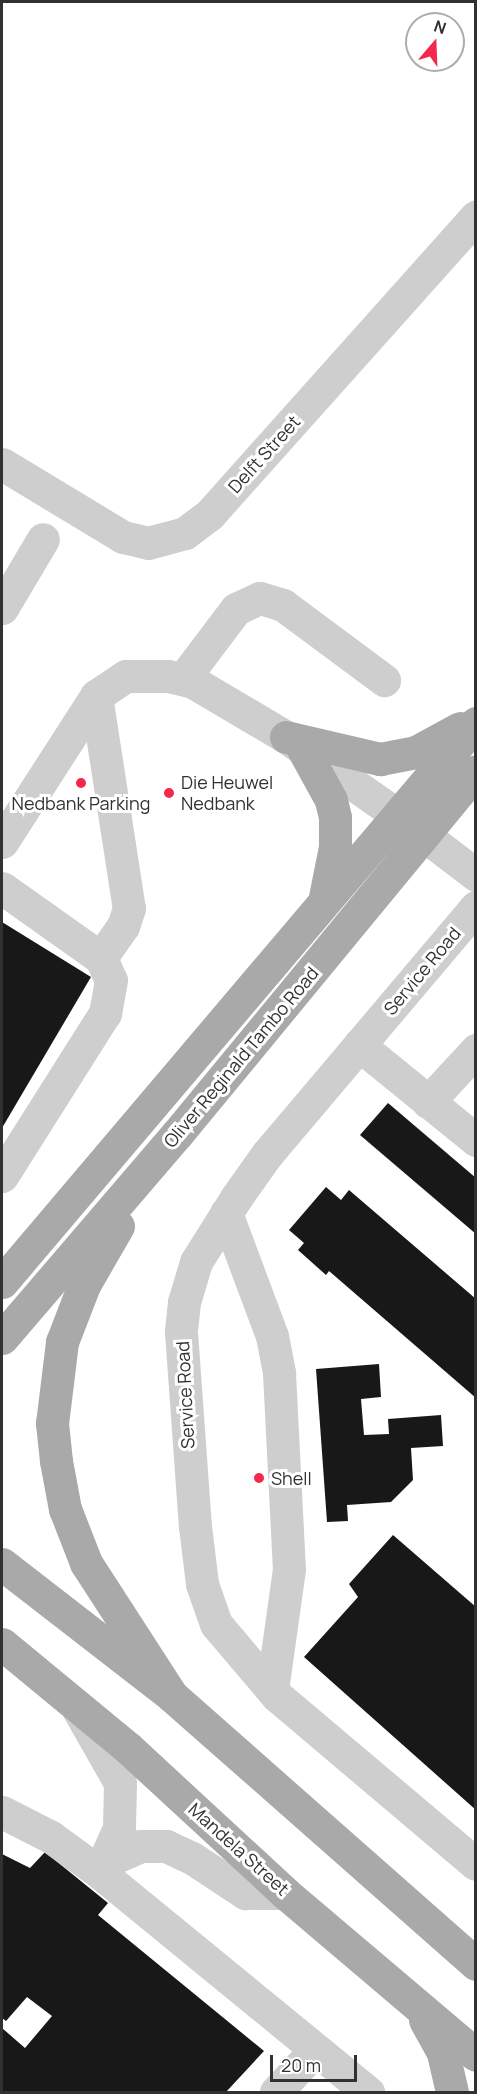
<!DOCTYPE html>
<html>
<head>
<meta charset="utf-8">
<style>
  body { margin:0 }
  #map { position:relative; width:477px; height:2094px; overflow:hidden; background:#fff; font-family:Manrope,sans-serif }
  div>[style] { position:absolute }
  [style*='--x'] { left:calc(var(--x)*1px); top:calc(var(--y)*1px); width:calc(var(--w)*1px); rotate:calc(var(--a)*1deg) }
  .building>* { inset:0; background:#181818 }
  .minor>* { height:33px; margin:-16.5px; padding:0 16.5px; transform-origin:16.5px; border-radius:16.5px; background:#cecece }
  .major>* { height:33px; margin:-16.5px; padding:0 16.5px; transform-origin:16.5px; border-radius:16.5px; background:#a9a9a9 }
  .dots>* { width:16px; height:16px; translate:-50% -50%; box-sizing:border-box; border:3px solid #fff; border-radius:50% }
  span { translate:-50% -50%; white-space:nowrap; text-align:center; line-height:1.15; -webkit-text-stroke:6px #fff; paint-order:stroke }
  .street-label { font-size:18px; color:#313131 }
  .poi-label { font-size:18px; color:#313131 }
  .left { translate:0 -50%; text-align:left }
  .frame { position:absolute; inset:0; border:3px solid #313131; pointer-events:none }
  .north { position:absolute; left:405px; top:12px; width:60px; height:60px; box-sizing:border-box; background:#fff; border:2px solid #adadad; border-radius:50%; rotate:19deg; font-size:16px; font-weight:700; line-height:24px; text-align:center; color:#313131 }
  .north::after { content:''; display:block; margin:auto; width:21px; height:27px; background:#f4274c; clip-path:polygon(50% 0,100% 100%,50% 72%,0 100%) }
  .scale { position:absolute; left:270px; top:2055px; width:87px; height:27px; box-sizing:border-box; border:3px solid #313131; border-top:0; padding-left:8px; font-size:18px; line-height:21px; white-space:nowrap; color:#313131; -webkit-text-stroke:4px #fff; paint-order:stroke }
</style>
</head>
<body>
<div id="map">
  <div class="building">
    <div style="clip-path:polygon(2px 922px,91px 977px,2px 1128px)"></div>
    <div style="clip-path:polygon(388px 1103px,476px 1178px,476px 1234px,360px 1135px)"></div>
    <div style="clip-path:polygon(326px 1187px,341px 1200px,349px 1190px,476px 1299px,476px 1398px,329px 1271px,326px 1275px,298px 1250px,304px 1243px,289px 1230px)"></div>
    <div style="clip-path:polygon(379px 1364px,381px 1397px,361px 1399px,364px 1435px,389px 1434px,388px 1419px,441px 1415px,443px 1446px,411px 1448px,413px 1480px,391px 1502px,347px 1505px,348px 1521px,327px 1522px,316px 1369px)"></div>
    <div style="clip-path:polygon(393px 1535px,476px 1607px,476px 1810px,304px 1657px,358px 1597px,349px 1584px)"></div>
    <div style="clip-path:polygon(45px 1852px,108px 1903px,98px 1915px,264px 2051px,226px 2092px,2px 2092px,2px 2028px,25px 2048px,52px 2016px,27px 1997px,6px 2021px,2px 2018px,2px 1854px,30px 1868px)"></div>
  </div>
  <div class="minor">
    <div style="--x:2;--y:464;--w:141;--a:31.1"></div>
    <div style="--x:123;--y:537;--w:26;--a:13"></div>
    <div style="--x:148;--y:543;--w:38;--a:-15"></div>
    <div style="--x:185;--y:533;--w:31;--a:-37"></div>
    <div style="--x:210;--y:514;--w:399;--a:-48.2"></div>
    <div style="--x:2;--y:608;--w:80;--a:-59.3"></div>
    <div style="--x:183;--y:679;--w:88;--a:-52.9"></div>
    <div style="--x:236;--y:609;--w:26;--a:-25"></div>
    <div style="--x:260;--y:598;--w:24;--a:17"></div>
    <div style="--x:283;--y:605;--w:126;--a:36.6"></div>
    <div style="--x:96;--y:696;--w:215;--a:81.2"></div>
    <div style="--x:129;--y:908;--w:19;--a:108"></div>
    <div style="--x:123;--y:926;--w:39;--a:125"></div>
    <div style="--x:2;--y:842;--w:174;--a:-57.2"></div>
    <div style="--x:96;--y:696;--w:36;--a:-34"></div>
    <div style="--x:126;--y:676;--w:42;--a:0"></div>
    <div style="--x:168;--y:676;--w:26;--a:13"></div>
    <div style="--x:193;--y:682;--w:108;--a:30.6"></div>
    <div style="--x:286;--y:737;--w:134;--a:35"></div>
    <div style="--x:396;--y:814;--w:101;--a:37.3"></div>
    <div style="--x:2;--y:888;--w:121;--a:35.3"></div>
    <div style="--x:101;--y:958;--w:24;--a:66"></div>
    <div style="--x:111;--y:980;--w:34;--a:100"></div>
    <div style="--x:105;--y:1013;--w:193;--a:122.3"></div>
    <div style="--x:476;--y:907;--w:324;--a:130.2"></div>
    <div style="--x:267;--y:1154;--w:54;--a:125.2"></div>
    <div style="--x:236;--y:1198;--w:75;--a:122"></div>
    <div style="--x:196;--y:1262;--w:42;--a:106.7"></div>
    <div style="--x:184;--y:1302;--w:30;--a:96"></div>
    <div style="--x:181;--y:1332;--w:195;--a:85.9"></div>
    <div style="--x:195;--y:1526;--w:58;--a:83.1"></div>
    <div style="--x:202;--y:1584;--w:42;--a:70.7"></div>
    <div style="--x:216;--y:1624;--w:94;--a:49.7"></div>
    <div style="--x:277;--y:1696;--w:260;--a:40.2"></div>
    <div style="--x:359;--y:1045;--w:151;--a:39.1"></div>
    <div style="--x:428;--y:1102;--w:71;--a:-47.3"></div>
    <div style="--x:226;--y:1213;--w:131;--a:69.5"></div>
    <div style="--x:272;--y:1336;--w:38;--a:79"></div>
    <div style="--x:279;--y:1373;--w:196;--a:87.1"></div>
    <div style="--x:289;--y:1569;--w:122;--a:98"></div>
    <div style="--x:78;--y:1709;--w:85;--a:60.4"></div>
    <div style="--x:120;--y:1783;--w:45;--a:91.3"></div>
    <div style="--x:119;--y:1828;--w:46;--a:114.3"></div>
    <div style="--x:2;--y:1812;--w:55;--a:27"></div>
    <div style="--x:51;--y:1837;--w:59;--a:36.1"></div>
    <div style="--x:99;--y:1872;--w:348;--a:39.3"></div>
    <div style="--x:107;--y:1861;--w:36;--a:-24"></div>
    <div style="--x:140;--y:1846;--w:26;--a:0"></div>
    <div style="--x:166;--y:1846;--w:29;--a:25"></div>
    <div style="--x:192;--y:1858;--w:64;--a:33.4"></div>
    <div style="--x:245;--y:1893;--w:40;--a:0"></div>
    <div style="--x:276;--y:2092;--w:57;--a:-47.1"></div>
  </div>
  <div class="major">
    <div style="--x:286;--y:737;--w:97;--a:13.2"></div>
    <div style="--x:380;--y:759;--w:37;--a:-11"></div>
    <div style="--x:416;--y:752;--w:50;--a:-28.6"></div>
    <div style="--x:303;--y:749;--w:58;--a:61.2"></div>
    <div style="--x:331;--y:800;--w:17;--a:77"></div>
    <div style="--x:335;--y:817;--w:30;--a:90"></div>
    <div style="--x:335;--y:847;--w:51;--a:101.3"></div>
    <div style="--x:118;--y:1226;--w:68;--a:120"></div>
    <div style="--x:84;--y:1285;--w:61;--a:111.1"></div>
    <div style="--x:62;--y:1342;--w:82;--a:97"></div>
    <div style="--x:52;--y:1423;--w:38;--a:84"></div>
    <div style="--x:56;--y:1461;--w:49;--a:79.4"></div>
    <div style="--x:65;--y:1509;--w:58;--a:68.7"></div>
    <div style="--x:86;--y:1563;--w:158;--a:57.1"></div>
    <div style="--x:2;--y:1282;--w:733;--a:-49.7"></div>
    <div style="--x:2;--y:1338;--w:269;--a:-49.4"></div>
    <div style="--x:177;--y:1134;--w:470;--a:-50.5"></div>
    <div style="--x:2;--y:1564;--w:215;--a:37.8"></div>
    <div style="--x:172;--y:1696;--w:405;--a:41.4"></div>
    <div style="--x:2;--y:1644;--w:163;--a:39.5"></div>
    <div style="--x:128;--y:1748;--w:214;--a:42.7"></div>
    <div style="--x:285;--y:1893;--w:250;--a:40.3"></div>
    <div style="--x:425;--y:2020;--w:38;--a:61"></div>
    <div style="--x:443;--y:2053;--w:40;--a:77"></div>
  </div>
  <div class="dots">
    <div style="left:81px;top:783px;background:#f4274c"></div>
    <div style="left:169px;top:793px;background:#f4274c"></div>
    <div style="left:259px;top:1478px;background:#f4274c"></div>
  </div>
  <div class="street-label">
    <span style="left:264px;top:454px;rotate:-48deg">Delft Street</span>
    <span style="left:422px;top:971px;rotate:-50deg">Service Road</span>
    <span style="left:241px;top:1057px;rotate:-50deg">Oliver Reginald Tambo Road</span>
    <span style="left:185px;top:1395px;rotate:-93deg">Service Road</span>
    <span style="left:239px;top:1849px;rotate:42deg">Mandela Street</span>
  </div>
  <div class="poi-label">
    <span class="left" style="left:181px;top:793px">Die Heuwel<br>Nedbank</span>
    <span style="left:81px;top:803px">Nedbank Parking</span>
    <span class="left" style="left:271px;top:1478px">Shell</span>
  </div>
  <div class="frame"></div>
  <div class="north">N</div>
  <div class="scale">20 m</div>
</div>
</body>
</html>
